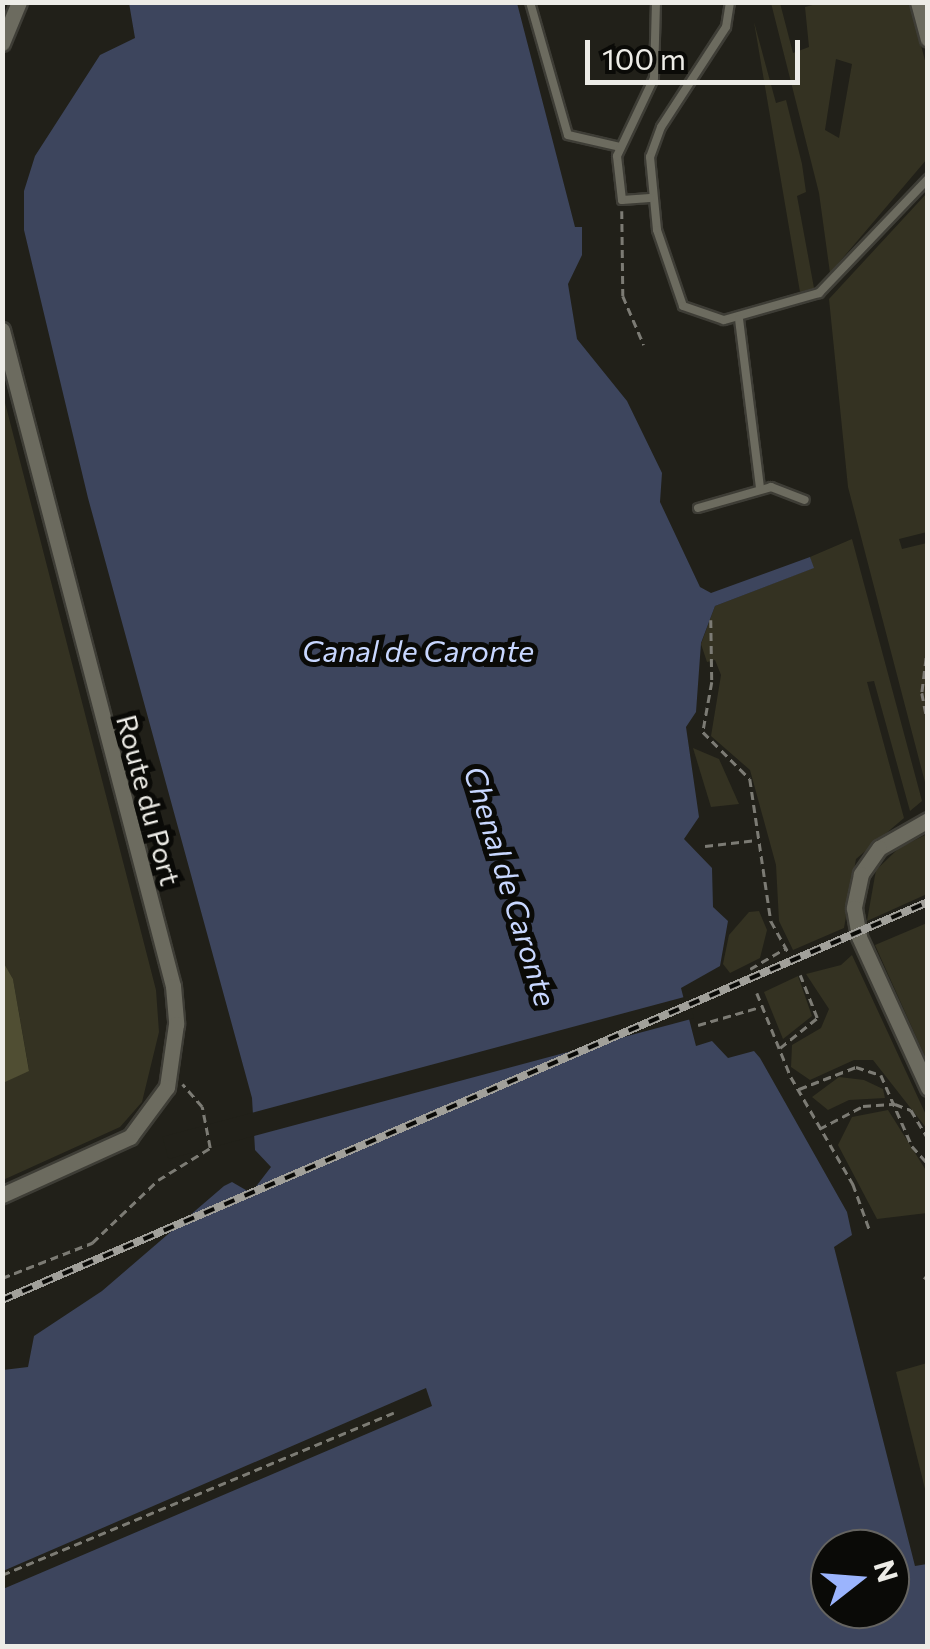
<!DOCTYPE html>
<html>
<head>
<meta charset="utf-8">
<style>
  body { margin:0 }
  #map { position:relative; width:930px; height:1649px; overflow:hidden; background:#212019; font-family:Commissioner,sans-serif }
  div>[style] { position:absolute }
  [style*='--x'] { left:calc(var(--x)*1px); top:calc(var(--y)*1px); width:calc(var(--w)*1px); rotate:calc(var(--a)*1deg) }
  .green>* { inset:0; background:#343222 }
  .forest>* { inset:0; background:#504e33 }
  .water>* { inset:0; background:#3d455d }
  .pier>* { inset:0; background:#212019; transform-origin:0 0 }
  .path>* { height:2.5px; margin-top:-1.25px; transform-origin:0; background:repeating-linear-gradient(90deg,#7c7b74 0 8px,transparent 0 13px) }
  .roads { filter:drop-shadow(2px 0 #3e3d36) drop-shadow(-2px 0 #3e3d36) drop-shadow(0 2px #3e3d36) drop-shadow(0 -2px #3e3d36) }
  .lane>* { height:8px; margin:-4px; padding:0 4px; transform-origin:4px; border-radius:4px; background:#6c6b5f }
  .street>* { height:15px; margin:-7.5px; padding:0 7.5px; transform-origin:7.5px; border-radius:7.5px; background:#6c6b5f }
  .rail>* { height:8px; margin-top:-4px; transform-origin:0; background:repeating-linear-gradient(90deg,#0a0a07 0 11px,#a1a09a 0 22px); box-sizing:border-box; border-block:2px solid #a1a09a }
  span { translate:-50% -50%; white-space:nowrap; text-align:center; line-height:1.15; -webkit-text-stroke:10px #0a0a07; paint-order:stroke }
  .street-label { font-size:28px; color:#edece7 }
  .water-label { font-size:30px; color:#c8d7ff; font-style:italic }
  .frame { position:absolute; inset:0; border:5px solid #edece7; pointer-events:none }
  .north { position:absolute; left:810px; top:1529px; width:100px; height:100px; box-sizing:border-box; background:#0a0a07; border:2px solid #656461; border-radius:50%; rotate:73deg; font-size:28px; font-weight:700; line-height:40px; text-align:center; color:#edece7 }
  .north::after { content:''; display:block; margin:auto; width:35px; height:45px; background:#9bb4fd; clip-path:polygon(50% 0,100% 100%,50% 72%,0 100%) }
  .scale { position:absolute; left:585px; top:40px; width:215px; height:45px; box-sizing:border-box; border:5px solid #edece7; border-top:0; padding-left:12px; font-size:30px; line-height:35px; white-space:nowrap; color:#edece7; -webkit-text-stroke:8px #0a0a07; paint-order:stroke }
</style>
</head>
<body>
<div id="map">
  <div class="green">
    <div style="clip-path:polygon(evenodd,820px 3px,910px 3px,928px 72px,927px 159px,830px 273px,819px 193px,771px 3px,780px 3px,793px 53px,809px 47px,805px 7px,820px 3px,836px 59px,852px 64px,839px 138px,825px 130px,836px 59px)"></div>
    <div style="clip-path:polygon(754px 22px,776px 103px,786px 100px,802px 164px,806px 192px,797px 196px,814px 288px,800px 292px)"></div>
    <div style="clip-path:polygon(927px 193px,927px 532px,899px 539px,902px 549px,927px 543px,927px 790px,848px 487px,829px 299px)"></div>
    <div style="clip-path:polygon(2px 391px,156px 990px,159px 1032px,142px 1102px,120px 1127px,3px 1180px,3px 1083px,29px 1070px,13px 979px,2px 960px)"></div>
    <div style="clip-path:polygon(852px 539px,922px 801px,910px 811px,874px 681px,867px 682px,904px 818px,856px 859px,844px 928px,793px 950px,779px 921px,776px 865px,750px 770px,711px 736px,721px 675px,715px 660px,707px 662px,701px 644px,715px 606px,813px 568px,810px 557px)"></div>
    <div style="clip-path:polygon(693px 748px,719px 759px,739px 804px,711px 807px)"></div>
    <div style="clip-path:polygon(927px 834px,927px 894px,867px 921px,876px 870px,899px 848px)"></div>
    <div style="clip-path:polygon(759px 911px,767px 930px,760px 958px,730px 973px,723px 964px,729px 935px,749px 912px)"></div>
    <div style="clip-path:polygon(927px 923px,927px 1061px,875px 945px)"></div>
    <div style="clip-path:polygon(852px 955px,927px 1117px,927px 1129px,873px 1060px,854px 1060px,810px 1080px,791px 1067px,792px 1045px,821px 1028px,829px 1009px,806px 974px,841px 965px)"></div>
    <div style="clip-path:polygon(798px 976px,812px 1016px,783px 1039px,764px 992px)"></div>
    <div style="clip-path:polygon(839px 1077px,864px 1080px,883px 1089px,885px 1098px,849px 1100px,828px 1110px,812px 1097px)"></div>
    <div style="clip-path:polygon(888px 1110px,927px 1172px,927px 1213px,877px 1219px,838px 1145px,852px 1117px)"></div>
    <div style="clip-path:polygon(927px 1363px,928px 1363px,927px 1497px,896px 1372px)"></div>
  </div>
  <div class="forest">
    <div style="clip-path:polygon(2px 960px,13px 979px,29px 1071px,3px 1083px)"></div>
  </div>
  <div class="water">
    <div style="clip-path:polygon(evenodd,129px 3px,517px 3px,575px 227px,582px 227px,582px 255px,568px 284px,577px 339px,627px 401px,662px 473px,660px 502px,700px 587px,711px 593px,810px 557px,814px 568px,715px 606px,701px 643px,696px 712px,686px 727px,699px 817px,684px 839px,712px 868px,713px 907px,728px 921px,720px 966px,681px 988px,696px 1046px,712px 1041px,728px 1058px,754px 1051px,760px 1058px,847px 1212px,852px 1235px,834px 1247px,915px 1566px,927px 1564px,927px 1646px,3px 1646px,3px 1589px,432px 1406px,426px 1388px,3px 1571px,3px 1370px,28px 1367px,34px 1336px,102px 1291px,224px 1186px,232px 1182px,251px 1193px,271px 1167px,255px 1150px,252px 1098px,88px 498px,24px 230px,24px 191px,35px 156px,100px 55px,135px 38px,129px 3px,830px 1549px,890px 1549px,890px 1609px,830px 1609px,830px 1549px)"></div>
  </div>
  <div class="pier">
    <div style="left:688px;top:996px;width:23px;height:544px;rotate:75deg"></div>
  </div>
  <div class="path">
    <div style="--x:622;--y:211;--w:85;--a:89.3"></div>
    <div style="--x:623;--y:296;--w:53;--a:66.8"></div>
    <div style="--x:711;--y:620;--w:62;--a:89.1"></div>
    <div style="--x:712;--y:682;--w:51;--a:100.2"></div>
    <div style="--x:703;--y:732;--w:66;--a:45"></div>
    <div style="--x:750;--y:779;--w:144;--a:81.6"></div>
    <div style="--x:771;--y:921;--w:35;--a:61"></div>
    <div style="--x:928;--y:645;--w:48;--a:97.1"></div>
    <div style="--x:922;--y:693;--w:31;--a:79"></div>
    <div style="--x:705;--y:846;--w:52;--a:-6.6"></div>
    <div style="--x:750;--y:969;--w:42;--a:-30.3"></div>
    <div style="--x:757;--y:993;--w:91;--a:68"></div>
    <div style="--x:791;--y:1077;--w:124;--a:59.9"></div>
    <div style="--x:853;--y:1184;--w:50;--a:70.1"></div>
    <div style="--x:698;--y:1025;--w:65;--a:-16.2"></div>
    <div style="--x:780;--y:1048;--w:48;--a:-39"></div>
    <div style="--x:817;--y:1018;--w:46;--a:-111.6"></div>
    <div style="--x:799;--y:1089;--w:61;--a:-21.1"></div>
    <div style="--x:856;--y:1067;--w:26;--a:18"></div>
    <div style="--x:881;--y:1075;--w:77;--a:66.4"></div>
    <div style="--x:912;--y:1146;--w:24;--a:48"></div>
    <div style="--x:819;--y:1129;--w:50;--a:-27.6"></div>
    <div style="--x:863;--y:1106;--w:32;--a:-4"></div>
    <div style="--x:895;--y:1104;--w:17;--a:21"></div>
    <div style="--x:911;--y:1110;--w:33;--a:59"></div>
    <div style="--x:2;--y:1278;--w:97;--a:-21.3"></div>
    <div style="--x:92;--y:1243;--w:91;--a:-43.7"></div>
    <div style="--x:158;--y:1180;--w:61;--a:-31.6"></div>
    <div style="--x:210;--y:1148;--w:42;--a:-101"></div>
    <div style="--x:202;--y:1107;--w:30;--a:-131"></div>
    <div style="--x:924;--y:1279;--w:6;--a:-51"></div>
    <div style="--x:2;--y:1575;--w:424;--a:-22.5"></div>
  </div>
  <div class="roads">
    <div class="lane">
      <div style="--x:530;--y:2;--w:138;--a:74.1"></div>
      <div style="--x:568;--y:135;--w:53;--a:13"></div>
      <div style="--x:730;--y:2;--w:25;--a:99"></div>
      <div style="--x:726;--y:27;--w:119;--a:123"></div>
      <div style="--x:661;--y:127;--w:32;--a:110"></div>
      <div style="--x:650;--y:157;--w:73;--a:84.5"></div>
      <div style="--x:657;--y:230;--w:80;--a:71.1"></div>
      <div style="--x:683;--y:306;--w:43;--a:18.9"></div>
      <div style="--x:724;--y:320;--w:99;--a:-15.9"></div>
      <div style="--x:819;--y:293;--w:158;--a:-46.3"></div>
      <div style="--x:650;--y:198;--w:28;--a:176"></div>
      <div style="--x:622;--y:200;--w:44;--a:-96.5"></div>
      <div style="--x:617;--y:156;--w:86;--a:-64.6"></div>
      <div style="--x:654;--y:78;--w:76;--a:-88.5"></div>
      <div style="--x:739;--y:319;--w:170;--a:82.9"></div>
      <div style="--x:698;--y:508;--w:76;--a:-16"></div>
      <div style="--x:771;--y:487;--w:36;--a:21"></div>
    </div>
    <div class="street">
      <div style="--x:918;--y:2;--w:38;--a:75"></div>
      <div style="--x:2;--y:43;--w:44;--a:-67.5"></div>
      <div style="--x:2;--y:330;--w:678;--a:75.39"></div>
      <div style="--x:173;--y:986;--w:38;--a:85"></div>
      <div style="--x:176;--y:1024;--w:64;--a:98.1"></div>
      <div style="--x:167;--y:1087;--w:62;--a:126.5"></div>
      <div style="--x:130;--y:1137;--w:141;--a:155.6"></div>
      <div style="--x:928;--y:820;--w:56;--a:150.3"></div>
      <div style="--x:879;--y:848;--w:32;--a:125"></div>
      <div style="--x:861;--y:874;--w:35;--a:102"></div>
      <div style="--x:854;--y:908;--w:29;--a:80"></div>
      <div style="--x:859;--y:937;--w:166;--a:65.4"></div>
    </div>
  </div>
  <div class="rail">
    <div style="--x:2;--y:1300;--w:1008;--a:-23.26"></div>
  </div>
  <div class="street-label">
    <span style="left:149px;top:800px;rotate:75deg">Route du Port</span>
  </div>
  <div class="water-label">
    <span style="left:418px;top:650px">Canal de Caronte</span>
    <span style="left:511px;top:886px;rotate:73deg">Chenal de Caronte</span>
  </div>
  <div class="frame"></div>
  <div class="north">N</div>
  <div class="scale">100 m</div>
</div>
</body>
</html>
